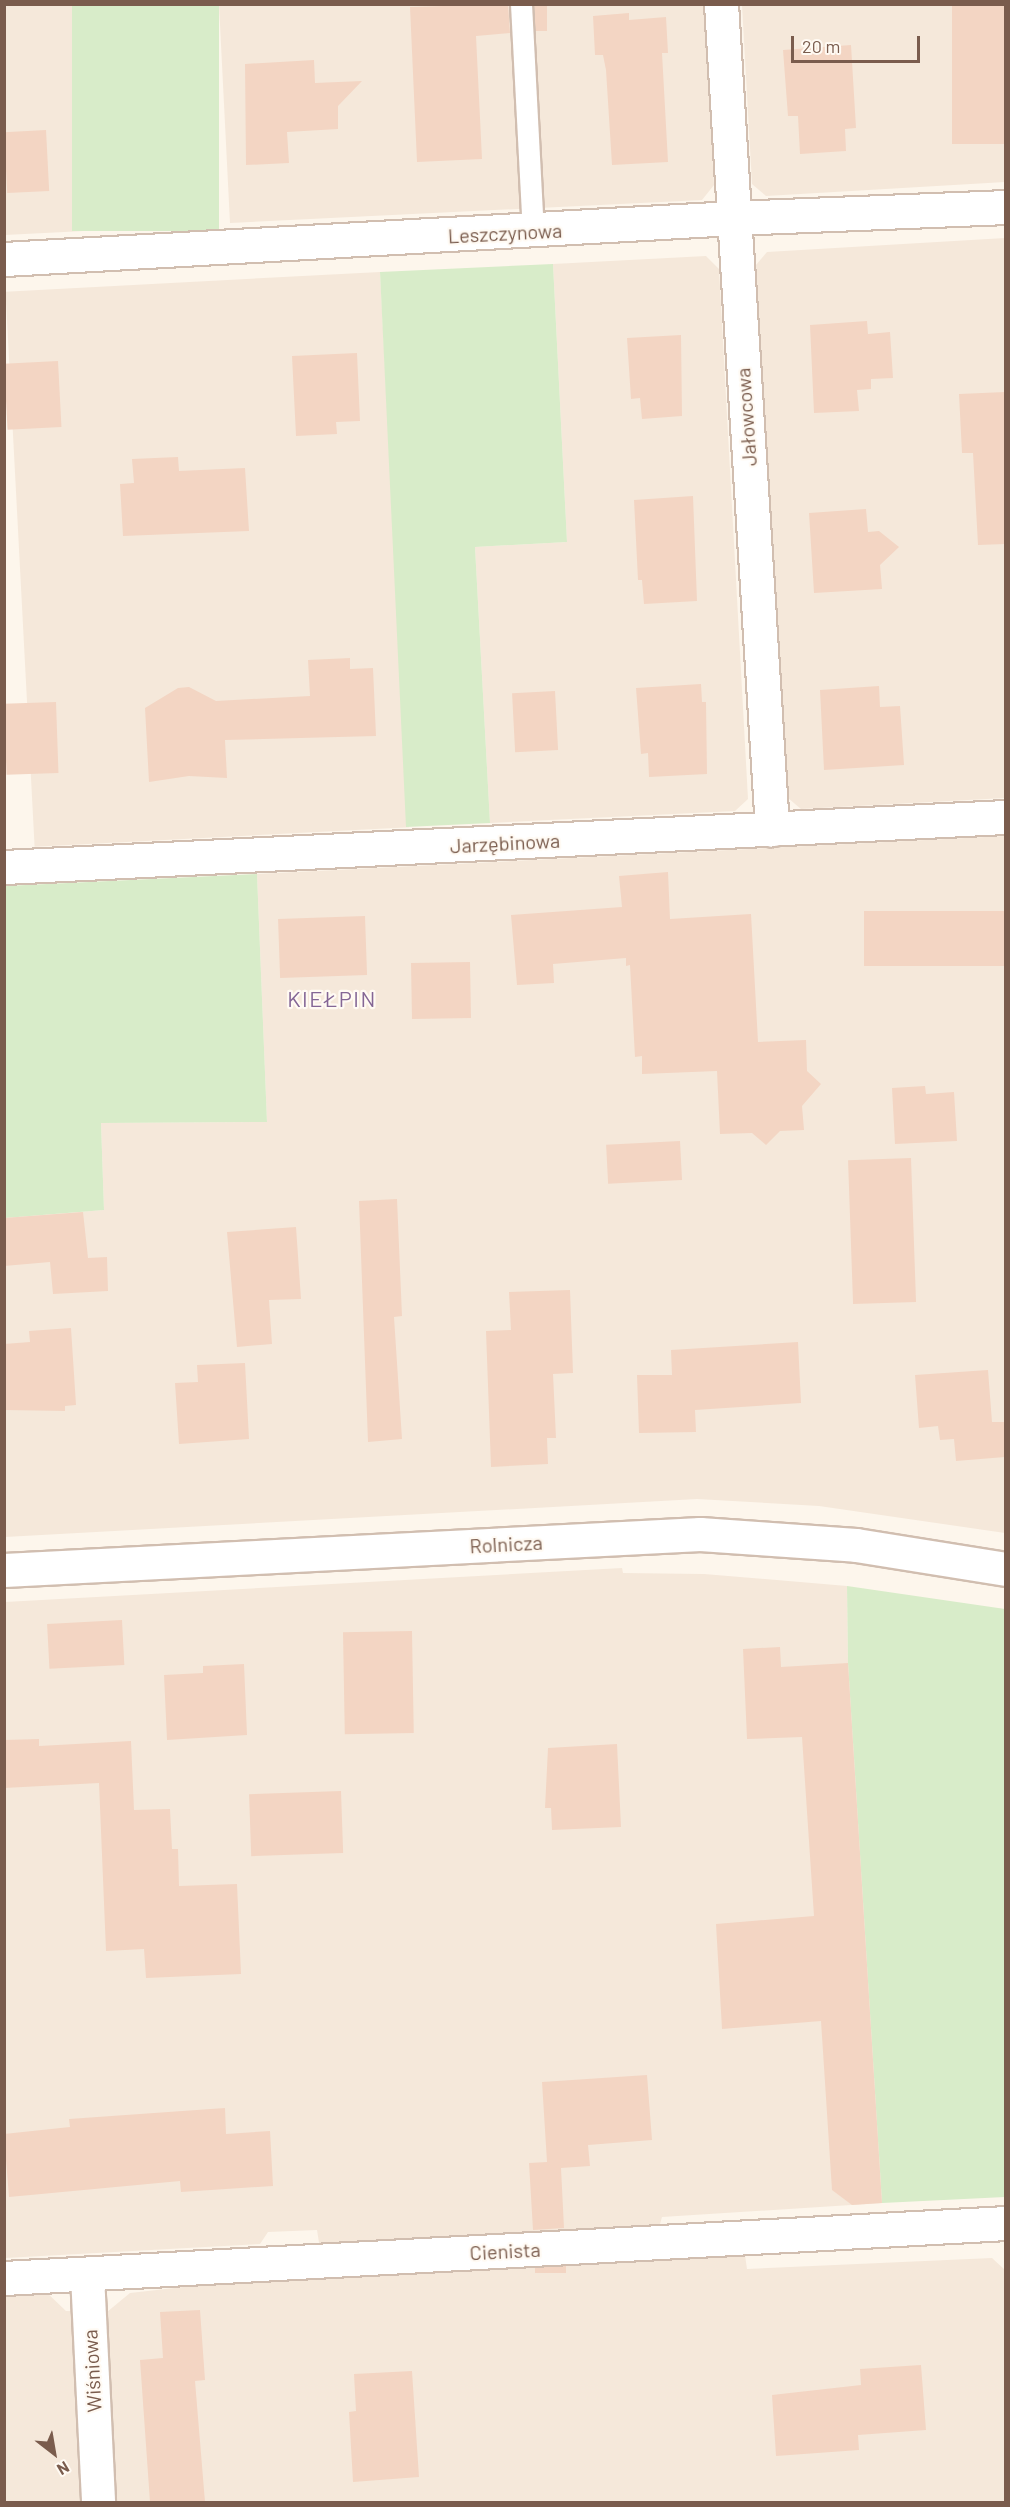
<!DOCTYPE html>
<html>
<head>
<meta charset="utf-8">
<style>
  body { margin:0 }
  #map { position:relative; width:1010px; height:2507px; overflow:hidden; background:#fdf6ec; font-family:Barlow,sans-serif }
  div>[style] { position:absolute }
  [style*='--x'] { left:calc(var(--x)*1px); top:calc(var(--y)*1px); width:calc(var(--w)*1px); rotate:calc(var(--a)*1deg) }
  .residential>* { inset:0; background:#f5e8da; transform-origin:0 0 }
  .green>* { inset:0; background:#d8ecc9; transform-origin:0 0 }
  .building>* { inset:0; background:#f3d5c3; transform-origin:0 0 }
  .roads { filter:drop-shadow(2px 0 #d1beb0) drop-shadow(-2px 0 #d1beb0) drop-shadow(0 2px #d1beb0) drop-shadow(0 -2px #d1beb0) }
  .lane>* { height:21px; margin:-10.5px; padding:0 10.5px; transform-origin:10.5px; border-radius:10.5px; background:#fff }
  .street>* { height:33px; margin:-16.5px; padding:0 16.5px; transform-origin:16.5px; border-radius:16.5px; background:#fff }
  .secondary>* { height:33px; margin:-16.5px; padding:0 16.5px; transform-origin:16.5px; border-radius:16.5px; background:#fff }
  span { translate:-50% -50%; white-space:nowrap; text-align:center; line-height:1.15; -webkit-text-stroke:4.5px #fffaf3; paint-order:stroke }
  .street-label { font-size:20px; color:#7a5c4d }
  .quarter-label { font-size:22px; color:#846695; letter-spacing:1.5px }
  .frame { position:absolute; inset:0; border:6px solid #7a5c4d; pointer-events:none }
  .north { position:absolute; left:24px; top:2423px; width:60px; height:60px; -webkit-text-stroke:4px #fffaf3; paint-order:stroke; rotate:149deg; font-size:16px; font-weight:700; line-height:24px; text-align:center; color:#7a5c4d }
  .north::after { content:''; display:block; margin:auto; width:21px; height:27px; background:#7a5c4d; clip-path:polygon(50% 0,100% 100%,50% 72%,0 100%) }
  .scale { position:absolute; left:791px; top:36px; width:129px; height:27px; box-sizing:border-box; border:3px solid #7a5c4d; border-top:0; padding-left:8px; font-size:18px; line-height:21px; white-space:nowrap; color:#7a5c4d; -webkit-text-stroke:4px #fffaf3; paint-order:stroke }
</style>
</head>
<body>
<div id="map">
  <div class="residential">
    <div style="clip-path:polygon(5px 5px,72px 5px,84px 231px,5px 235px)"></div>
    <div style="clip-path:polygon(219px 5px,704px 5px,714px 185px,702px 200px,230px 223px)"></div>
    <div style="clip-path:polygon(742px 5px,1005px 5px,1005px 182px,766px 196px,752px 184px)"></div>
    <div style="clip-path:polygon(1005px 238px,1005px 798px,801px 809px,788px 798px,756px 265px,767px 252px)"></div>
    <div style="clip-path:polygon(706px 256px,719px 269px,748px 799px,735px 811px,490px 823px,475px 547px,567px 542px,553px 264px)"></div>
    <div style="left:380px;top:272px;width:556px;height:375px;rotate:87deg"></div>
    <div style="clip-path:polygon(1005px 836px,1005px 1533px,819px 1506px,697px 1499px,5px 1537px,5px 1218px,104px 1210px,101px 1123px,267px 1122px,257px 874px)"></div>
    <div style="clip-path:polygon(622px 1568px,623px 1573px,704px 1574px,847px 1586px,848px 1663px,882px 2203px,662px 2217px,660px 2224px,440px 2243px,320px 2249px,317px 2230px,268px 2232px,260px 2244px,5px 2258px,5px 1602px)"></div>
    <div style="clip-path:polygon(745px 2255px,747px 2269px,992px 2258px,1005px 2270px,1005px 2502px,5px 2502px,5px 2291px,43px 2289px,66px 2311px,107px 2312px,130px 2293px,210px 2284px)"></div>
  </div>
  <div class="green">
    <div style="left:72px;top:5px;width:147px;height:226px"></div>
    <div style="clip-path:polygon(553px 264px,567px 542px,475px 547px,490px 823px,406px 827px,380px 272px)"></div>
    <div style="clip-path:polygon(257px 874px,267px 1122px,101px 1123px,104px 1210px,5px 1218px,5px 886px)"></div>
    <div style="clip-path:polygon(847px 1586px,1005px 1609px,1005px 2197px,882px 2203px,848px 1663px)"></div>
  </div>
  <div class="building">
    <div style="clip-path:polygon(508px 4px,510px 33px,476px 36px,482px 159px,417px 162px,410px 7px)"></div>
    <div style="left:534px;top:4px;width:13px;height:27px"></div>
    <div style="left:1005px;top:5px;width:139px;height:53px;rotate:90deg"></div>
    <div style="clip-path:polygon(629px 13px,629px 20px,666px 17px,668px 53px,662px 53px,668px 162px,612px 165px,606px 70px,603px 55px,595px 55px,593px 16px)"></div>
    <div style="clip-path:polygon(851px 45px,856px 128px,845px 129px,846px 151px,800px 154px,798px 116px,788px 116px,783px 50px)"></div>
    <div style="clip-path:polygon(314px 60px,315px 83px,362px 81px,338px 106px,338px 129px,287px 132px,289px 163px,246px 165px,245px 64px)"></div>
    <div style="left:46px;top:130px;width:61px;height:42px;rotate:87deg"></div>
    <div style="clip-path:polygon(867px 321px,868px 334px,890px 332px,893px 378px,871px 379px,871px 389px,857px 390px,859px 411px,814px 413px,810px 325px)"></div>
    <div style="clip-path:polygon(681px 335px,682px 416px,642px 419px,640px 398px,631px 399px,627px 338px)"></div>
    <div style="clip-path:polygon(357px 353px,360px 421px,336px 422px,337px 434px,296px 436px,292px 356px)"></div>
    <div style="left:58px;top:361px;width:66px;height:54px;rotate:87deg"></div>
    <div style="clip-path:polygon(1005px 392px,1005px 544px,978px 545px,973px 453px,962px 453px,959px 394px)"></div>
    <div style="clip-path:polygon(178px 457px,179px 471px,245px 468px,249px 531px,123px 536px,120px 484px,134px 483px,132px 459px)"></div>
    <div style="clip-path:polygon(693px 496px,697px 601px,644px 604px,642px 580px,638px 580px,634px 500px)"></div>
    <div style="clip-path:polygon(866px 509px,868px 532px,879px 531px,899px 547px,880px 565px,882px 589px,814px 593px,809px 513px)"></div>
    <div style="clip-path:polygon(350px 658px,350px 669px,373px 668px,376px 736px,225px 740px,227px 778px,189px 776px,149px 782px,145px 708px,178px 688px,189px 687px,216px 701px,310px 696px,308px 660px)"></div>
    <div style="clip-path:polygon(701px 684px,702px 702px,706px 702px,707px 774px,649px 777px,648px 753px,641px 754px,636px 688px)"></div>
    <div style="clip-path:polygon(879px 686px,880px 707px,900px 706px,904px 765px,824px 770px,820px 690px)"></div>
    <div style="left:555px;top:691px;width:59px;height:43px;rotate:87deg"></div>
    <div style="left:56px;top:702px;width:71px;height:52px;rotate:88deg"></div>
    <div style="clip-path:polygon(668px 872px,670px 919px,751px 914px,758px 1042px,806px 1040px,807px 1071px,821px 1084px,802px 1106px,804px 1130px,780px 1131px,766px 1145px,752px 1133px,720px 1134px,717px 1071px,642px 1074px,642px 1056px,635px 1057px,630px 965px,626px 966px,626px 958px,553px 964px,554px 983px,517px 985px,511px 915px,622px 907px,619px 876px)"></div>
    <div style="left:1005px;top:911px;width:55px;height:141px;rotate:90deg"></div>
    <div style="left:365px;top:916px;width:59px;height:87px;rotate:88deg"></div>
    <div style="left:470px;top:962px;width:56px;height:59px;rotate:89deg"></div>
    <div style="clip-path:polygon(925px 1086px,926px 1094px,954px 1092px,957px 1141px,895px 1144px,892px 1088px)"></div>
    <div style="left:680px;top:1141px;width:39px;height:74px;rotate:87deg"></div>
    <div style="left:911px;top:1158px;width:144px;height:63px;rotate:88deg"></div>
    <div style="clip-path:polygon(397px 1199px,402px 1316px,394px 1317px,402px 1439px,368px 1442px,359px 1201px)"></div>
    <div style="clip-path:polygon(83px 1212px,88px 1258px,107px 1257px,108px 1291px,53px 1294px,50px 1262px,4px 1266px,4px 1218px)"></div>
    <div style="clip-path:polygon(296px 1227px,301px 1299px,269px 1300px,272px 1344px,237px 1347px,227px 1232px)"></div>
    <div style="clip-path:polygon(570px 1290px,573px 1373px,553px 1374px,556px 1438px,547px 1438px,548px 1464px,491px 1467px,486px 1331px,511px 1330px,509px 1292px)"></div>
    <div style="clip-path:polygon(71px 1328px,76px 1405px,65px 1406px,65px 1411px,4px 1410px,4px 1344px,30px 1342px,29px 1331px)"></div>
    <div style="clip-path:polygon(798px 1342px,801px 1403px,695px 1410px,696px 1432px,639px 1433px,637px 1375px,672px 1375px,671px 1350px)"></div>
    <div style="clip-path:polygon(245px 1363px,249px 1439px,179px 1444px,175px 1383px,198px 1382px,197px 1365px)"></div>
    <div style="clip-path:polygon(988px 1370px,992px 1422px,1005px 1422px,1005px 1457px,956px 1461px,954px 1439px,940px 1440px,938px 1426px,919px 1428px,915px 1375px)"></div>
    <div style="left:122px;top:1620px;width:45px;height:75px;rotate:87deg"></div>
    <div style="left:412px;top:1631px;width:102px;height:69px;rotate:89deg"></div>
    <div style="clip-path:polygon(780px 1647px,781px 1667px,848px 1663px,882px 2203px,852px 2205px,832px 2190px,821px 2021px,722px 2029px,716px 1924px,814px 1916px,802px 1737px,747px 1739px,743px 1649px)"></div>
    <div style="clip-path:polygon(244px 1664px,247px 1735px,167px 1740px,164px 1675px,203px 1673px,203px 1666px)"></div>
    <div style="clip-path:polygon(39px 1739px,39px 1746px,131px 1741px,134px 1810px,170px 1809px,172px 1849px,178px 1849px,179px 1886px,237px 1884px,241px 1974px,146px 1978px,144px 1949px,106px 1951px,99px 1783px,4px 1788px,4px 1740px)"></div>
    <div style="clip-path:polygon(617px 1744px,621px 1827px,552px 1830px,551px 1808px,545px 1808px,548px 1748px)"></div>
    <div style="left:341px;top:1791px;width:62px;height:92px;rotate:88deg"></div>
    <div style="clip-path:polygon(647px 2075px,652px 2140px,588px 2145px,590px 2166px,561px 2168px,564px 2228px,533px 2230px,529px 2163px,547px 2162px,542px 2082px)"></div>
    <div style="clip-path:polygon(225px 2108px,226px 2134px,270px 2131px,273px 2186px,181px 2192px,180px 2181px,9px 2197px,4px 2134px,70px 2127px,69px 2119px)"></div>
    <div style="left:566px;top:2266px;width:7px;height:31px;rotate:90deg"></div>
    <div style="clip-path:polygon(200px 2310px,205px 2380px,195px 2381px,205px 2502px,150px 2502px,140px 2360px,163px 2358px,160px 2312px)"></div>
    <div style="clip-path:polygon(921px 2365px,926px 2430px,858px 2435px,859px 2450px,776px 2456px,772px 2395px,861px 2385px,860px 2369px)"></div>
    <div style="clip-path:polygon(412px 2371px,419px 2477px,353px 2482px,349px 2412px,356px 2411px,354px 2374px)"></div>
  </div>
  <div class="roads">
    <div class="lane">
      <div style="--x:521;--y:4;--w:228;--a:87"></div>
    </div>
    <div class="street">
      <div style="--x:721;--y:4;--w:827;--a:86.46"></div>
      <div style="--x:4;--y:259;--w:730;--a:-3.22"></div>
      <div style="--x:733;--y:218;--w:273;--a:-2.3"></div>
      <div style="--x:4;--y:867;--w:1003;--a:-2.86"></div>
      <div style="--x:87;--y:2275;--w:227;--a:87.2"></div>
      <div style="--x:4;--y:2278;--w:1004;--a:-3.14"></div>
    </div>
    <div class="secondary">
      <div style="--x:4;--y:1570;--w:697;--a:-2.96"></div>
      <div style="--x:700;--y:1534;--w:156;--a:4"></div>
      <div style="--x:856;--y:1545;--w:152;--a:9.1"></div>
    </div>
  </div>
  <div class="street-label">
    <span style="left:505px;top:233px;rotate:-3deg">Leszczynowa</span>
    <span style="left:746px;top:417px;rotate:-94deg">Jałowcowa</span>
    <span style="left:505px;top:843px;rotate:-3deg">Jarzębinowa</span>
    <span style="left:506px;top:1544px;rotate:-3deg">Rolnicza</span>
    <span style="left:505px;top:2251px;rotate:-3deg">Cienista</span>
    <span style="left:92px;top:2371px;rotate:-93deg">Wiśniowa</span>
  </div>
  <div class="quarter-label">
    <span style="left:332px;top:999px">KIEŁPIN</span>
  </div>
  <div class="frame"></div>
  <div class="north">N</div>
  <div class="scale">20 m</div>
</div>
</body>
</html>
